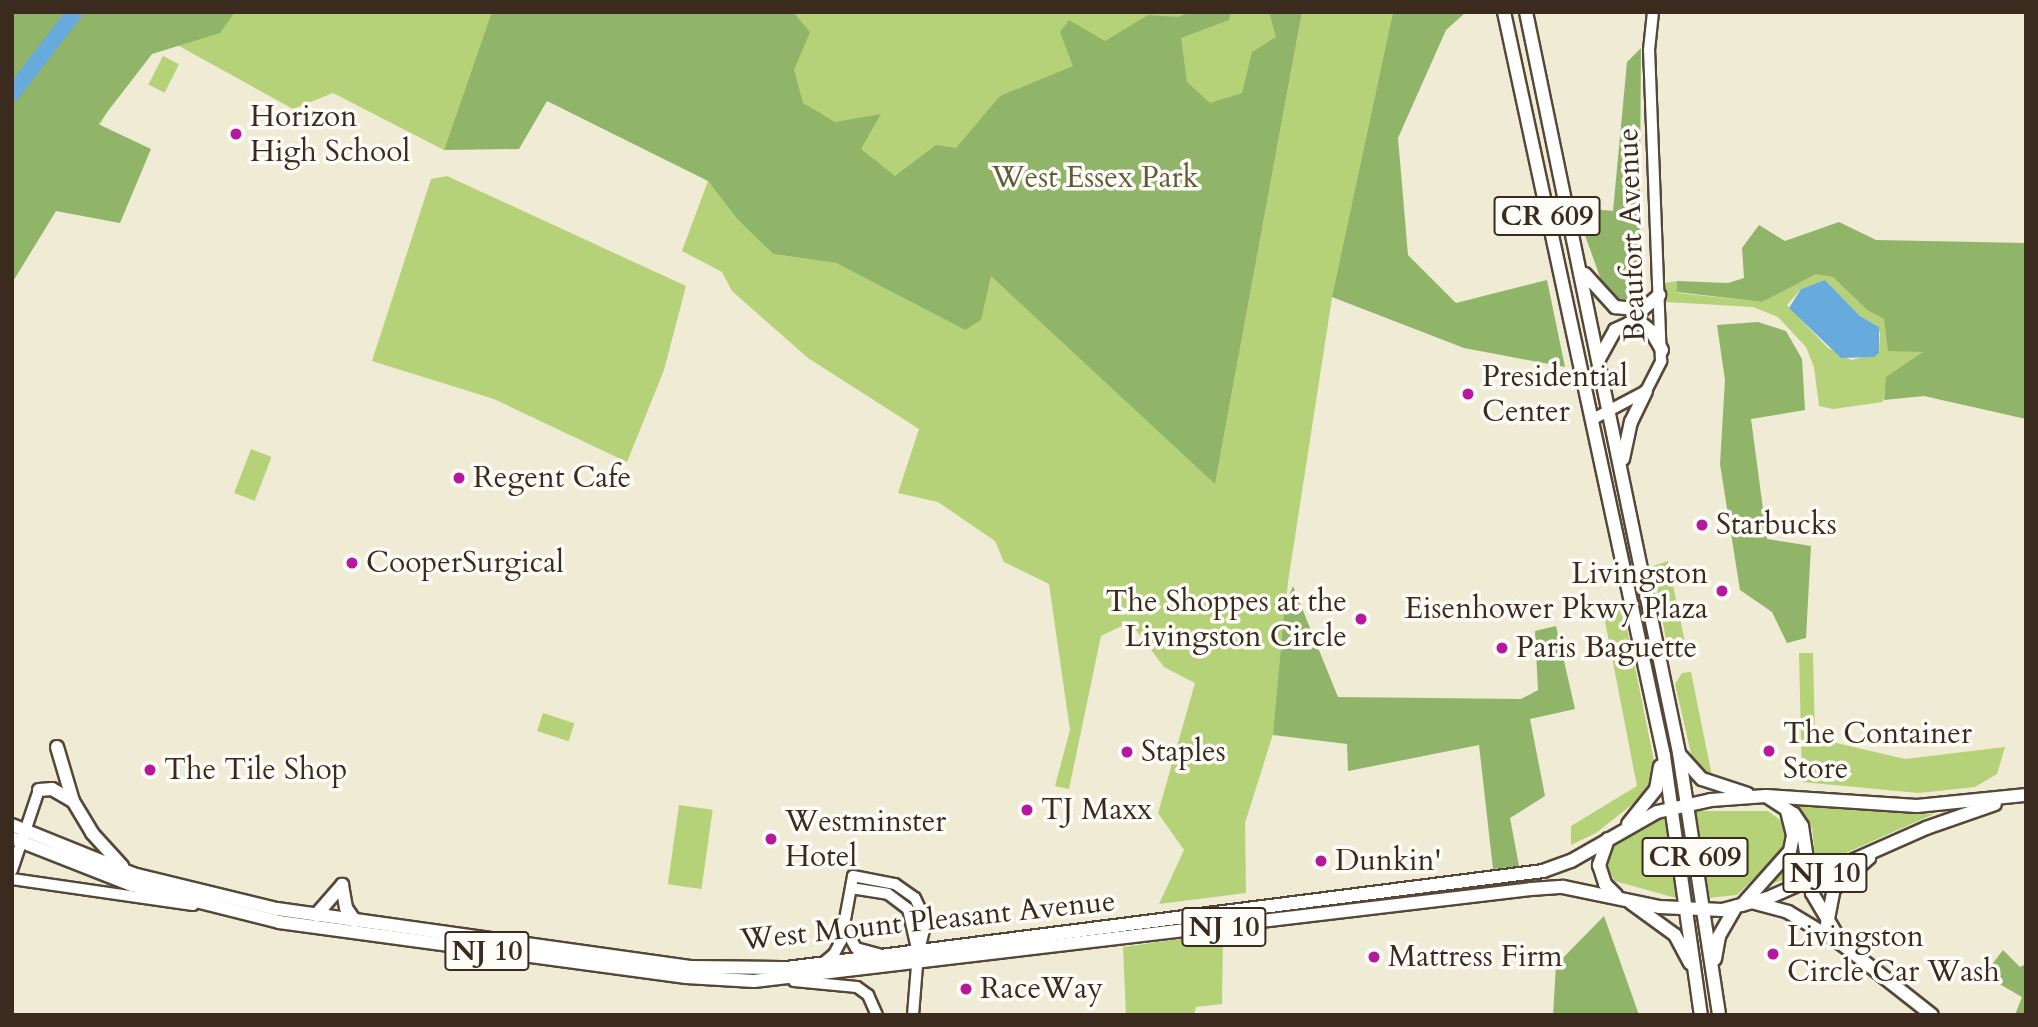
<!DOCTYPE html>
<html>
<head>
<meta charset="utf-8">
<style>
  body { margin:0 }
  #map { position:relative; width:2038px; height:1027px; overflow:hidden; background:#efebd4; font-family:Cardo,serif }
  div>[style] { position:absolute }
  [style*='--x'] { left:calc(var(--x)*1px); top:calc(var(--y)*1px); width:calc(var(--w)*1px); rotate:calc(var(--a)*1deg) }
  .green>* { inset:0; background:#b6d278; transform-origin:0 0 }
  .forest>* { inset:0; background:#90b468 }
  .water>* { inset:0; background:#67abdd }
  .river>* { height:16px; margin:-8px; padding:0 8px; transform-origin:8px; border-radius:8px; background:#67abdd }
  .roads { filter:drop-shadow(2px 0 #564739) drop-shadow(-2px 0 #564739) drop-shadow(0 2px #564739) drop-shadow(0 -2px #564739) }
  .tertiary>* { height:10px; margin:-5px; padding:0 5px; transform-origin:5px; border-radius:5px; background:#fff }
  .primary>* { height:12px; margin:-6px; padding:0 6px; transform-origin:6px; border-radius:6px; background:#fff }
  .dots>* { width:19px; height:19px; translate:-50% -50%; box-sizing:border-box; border:4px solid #fdfcf7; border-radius:50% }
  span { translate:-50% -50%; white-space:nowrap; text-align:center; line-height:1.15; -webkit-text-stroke:7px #fdfcf7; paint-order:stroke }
  .shield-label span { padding:2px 5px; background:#fdfcf7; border:2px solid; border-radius:5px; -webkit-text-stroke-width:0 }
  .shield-label { font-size:28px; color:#3b2a1e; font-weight:700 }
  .poi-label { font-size:30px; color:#3b2a1e }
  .left { translate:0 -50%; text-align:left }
  .right { translate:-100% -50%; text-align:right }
  .park-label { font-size:30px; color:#605c39 }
  .street-label { font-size:30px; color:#3b2a1e }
  .frame { position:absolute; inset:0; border:14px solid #3b2a1e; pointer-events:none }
</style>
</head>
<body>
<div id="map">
  <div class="green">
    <div style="clip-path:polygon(103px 12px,1297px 12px,1215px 484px,1302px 12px,1393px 12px,1332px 298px,1288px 582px,1274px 731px,1245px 823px,1246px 893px,1159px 904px,1184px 850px,1158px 813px,1195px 683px,1164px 667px,1130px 622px,1101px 636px,1069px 789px,1055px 786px,1070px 730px,1049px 584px,1004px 562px,995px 541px,938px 502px,898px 493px,919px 429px,808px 358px,732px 291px,722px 272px,682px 251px,708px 181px,737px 219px,773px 254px,836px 263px,965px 330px,736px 164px,477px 56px,444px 150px,333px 93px,293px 109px,152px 31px,12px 283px)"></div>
    <div style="left:163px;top:56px;width:18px;height:32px;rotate:27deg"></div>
    <div style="clip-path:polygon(447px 176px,686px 286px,664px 370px,627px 462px,494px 399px,372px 361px,431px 179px)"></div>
    <div style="clip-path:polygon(evenodd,1816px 273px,1833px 277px,1867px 310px,1884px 319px,1888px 331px,1924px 352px,1887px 377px,1883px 402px,1833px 409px,1819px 406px,1814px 367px,1806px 347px,1778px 317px,1753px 307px,1666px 302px,1664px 283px,1677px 281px,1678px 293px,1762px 302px,1816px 273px,1825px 280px,1860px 316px,1876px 325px,1880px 333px,1879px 353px,1851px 360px,1828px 348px,1787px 305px,1801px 289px,1825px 280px)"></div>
    <div style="left:251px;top:449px;width:22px;height:47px;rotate:21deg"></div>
    <div style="clip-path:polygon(1668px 561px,1688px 657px,1668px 651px,1653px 566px)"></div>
    <div style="clip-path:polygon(1622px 603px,1657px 776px,1648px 792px,1596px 833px,1571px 845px,1571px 826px,1637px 786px,1604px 616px)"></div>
    <div style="clip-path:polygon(1799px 653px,1813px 653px,1815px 738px,1905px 759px,2005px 747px,1997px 774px,1975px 787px,1919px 793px,1802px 782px)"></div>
    <div style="clip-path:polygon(1691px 672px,1713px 781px,1693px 762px,1675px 684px,1682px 673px)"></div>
    <div style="left:543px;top:713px;width:33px;height:19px;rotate:18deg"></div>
    <div style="left:679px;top:805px;width:34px;height:80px;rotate:8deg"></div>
    <div style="clip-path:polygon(1796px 805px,1847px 808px,1934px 814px,1816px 866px,1812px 828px)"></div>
    <div style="clip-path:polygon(1696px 811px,1768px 811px,1784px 823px,1787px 846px,1737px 895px,1708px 898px)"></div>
    <div style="clip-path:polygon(1666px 817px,1676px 898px,1615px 881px,1606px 866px,1611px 848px)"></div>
    <div style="clip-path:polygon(1800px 842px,1798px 875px,1765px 886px,1790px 862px)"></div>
    <div style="clip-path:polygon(1223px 933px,1222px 1004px,1196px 1007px,1194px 1015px,1126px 1015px,1123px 947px)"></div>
  </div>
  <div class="forest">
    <div style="clip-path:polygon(12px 12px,235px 12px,220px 33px,152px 54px,98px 124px,151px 149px,120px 223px,56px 211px,12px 283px)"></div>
    <div style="clip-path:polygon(492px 12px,793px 12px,810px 32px,794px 70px,803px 103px,835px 122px,881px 114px,861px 149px,895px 176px,936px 145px,956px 148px,1000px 96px,1073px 66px,1060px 32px,1069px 20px,1105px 41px,1148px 15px,1178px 17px,1190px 12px,1231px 12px,1229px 20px,1181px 38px,1187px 82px,1210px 103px,1242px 93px,1252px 52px,1276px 37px,1269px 12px,1302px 12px,1215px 484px,991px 276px,981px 320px,965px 330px,836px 263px,773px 254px,737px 219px,708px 181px,547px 101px,519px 149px,444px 150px)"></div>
    <div style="clip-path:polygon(1393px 12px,1466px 12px,1446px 30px,1398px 138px,1408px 255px,1456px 303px,1547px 280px,1565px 367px,1464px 348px,1332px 297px)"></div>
    <div style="clip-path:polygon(1641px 48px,1639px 307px,1606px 294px,1575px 207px,1613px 211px,1627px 62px)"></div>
    <div style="clip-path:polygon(1839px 222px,1876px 240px,2026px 243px,2026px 419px,1924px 396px,1884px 400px,1886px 377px,1923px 352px,1888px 351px,1884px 319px,1867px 310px,1833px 277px,1816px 274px,1762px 302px,1677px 292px,1677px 281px,1728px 283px,1744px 278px,1742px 248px,1759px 225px,1785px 241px)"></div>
    <div style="clip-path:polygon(1758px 322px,1786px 331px,1802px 359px,1805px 410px,1751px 419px,1767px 539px,1811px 546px,1806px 638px,1787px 643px,1772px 612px,1740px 590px,1720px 464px,1725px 380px,1717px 325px)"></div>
    <div style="clip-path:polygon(1293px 586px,1338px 697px,1521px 699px,1538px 690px,1535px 631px,1556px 626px,1575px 709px,1530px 719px,1545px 796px,1510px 818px,1519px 866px,1493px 869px,1479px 745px,1348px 771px,1347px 744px,1273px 735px,1285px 605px)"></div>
    <div style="clip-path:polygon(1604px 916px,1639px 1015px,1553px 1015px,1556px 965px)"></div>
    <div style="clip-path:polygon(2003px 950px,2020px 967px,2026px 964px,2026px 1015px,2015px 1015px,2022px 997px,1984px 975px)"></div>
  </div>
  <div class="water">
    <div style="clip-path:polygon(1825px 280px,1860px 316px,1879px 327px,1879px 353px,1874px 357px,1841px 358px,1789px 308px,1801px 289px)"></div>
  </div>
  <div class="river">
    <div style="--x:12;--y:94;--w:103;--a:-52.5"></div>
  </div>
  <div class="roads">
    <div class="tertiary">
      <div style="--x:1593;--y:419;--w:60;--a:-27.8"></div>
      <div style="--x:1646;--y:391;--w:34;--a:-63"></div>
      <div style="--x:1661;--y:361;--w:311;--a:-92.2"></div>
      <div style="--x:1649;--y:50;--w:38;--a:-84"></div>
      <div style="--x:12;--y:870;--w:84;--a:-71.4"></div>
      <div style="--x:12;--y:879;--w:183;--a:8.2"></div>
      <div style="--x:851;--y:888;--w:37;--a:9"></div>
      <div style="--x:888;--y:894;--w:25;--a:37"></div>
      <div style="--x:908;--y:909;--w:45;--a:77.2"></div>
      <div style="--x:918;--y:953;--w:62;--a:94.6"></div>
      <div style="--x:845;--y:929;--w:22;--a:60"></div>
      <div style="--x:856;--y:948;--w:24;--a:15"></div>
      <div style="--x:822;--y:964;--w:16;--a:-40"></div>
      <div style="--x:834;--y:954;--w:15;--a:-62"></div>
      <div style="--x:841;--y:941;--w:66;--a:-79.5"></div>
      <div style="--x:853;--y:876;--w:43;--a:10.8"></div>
      <div style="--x:895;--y:884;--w:24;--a:35"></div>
      <div style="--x:915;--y:898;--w:26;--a:65"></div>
      <div style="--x:926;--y:922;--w:32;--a:104"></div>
      <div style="--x:794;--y:981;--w:63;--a:5.4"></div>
      <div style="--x:857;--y:987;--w:14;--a:36"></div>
      <div style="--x:868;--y:995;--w:22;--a:66"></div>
    </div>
    <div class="primary">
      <div style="--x:1504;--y:12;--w:761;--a:77.86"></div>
      <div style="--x:1664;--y:756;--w:262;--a:81.9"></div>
      <div style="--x:1526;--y:12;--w:757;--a:78.33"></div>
      <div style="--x:1679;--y:753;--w:265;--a:81.3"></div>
      <div style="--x:1585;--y:274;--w:45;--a:47.7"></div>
      <div style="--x:1615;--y:307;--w:27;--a:6"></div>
      <div style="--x:1642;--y:310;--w:23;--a:-41"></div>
      <div style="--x:1599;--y:359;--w:33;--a:-61"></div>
      <div style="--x:1615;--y:330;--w:14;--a:-25"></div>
      <div style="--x:1628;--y:324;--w:13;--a:-4"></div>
      <div style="--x:1641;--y:323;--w:13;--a:39"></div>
      <div style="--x:1651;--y:331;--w:22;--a:60"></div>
      <div style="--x:1623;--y:459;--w:38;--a:-78"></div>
      <div style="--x:1631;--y:422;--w:34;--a:-64"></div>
      <div style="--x:57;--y:747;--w:56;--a:73.5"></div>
      <div style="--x:73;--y:801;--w:37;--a:59"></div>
      <div style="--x:92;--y:833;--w:45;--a:47.7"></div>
      <div style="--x:1681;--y:756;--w:31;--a:48"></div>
      <div style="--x:1702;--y:779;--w:48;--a:18.1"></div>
      <div style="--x:39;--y:790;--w:13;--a:-4"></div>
      <div style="--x:52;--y:789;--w:24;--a:30"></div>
      <div style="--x:1766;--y:796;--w:33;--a:33"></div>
      <div style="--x:1794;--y:814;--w:14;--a:56"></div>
      <div style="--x:1802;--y:826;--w:68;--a:81.5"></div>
      <div style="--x:1812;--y:893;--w:57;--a:59.4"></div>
      <div style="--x:1628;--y:824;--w:45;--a:-51.3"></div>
      <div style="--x:1656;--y:789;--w:23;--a:-80"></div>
      <div style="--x:12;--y:825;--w:131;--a:22"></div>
      <div style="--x:133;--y:874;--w:148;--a:13.7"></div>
      <div style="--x:277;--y:909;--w:419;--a:8"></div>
      <div style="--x:692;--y:967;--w:95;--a:0.6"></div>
      <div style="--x:787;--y:968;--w:762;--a:-7.31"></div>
      <div style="--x:1543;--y:871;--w:30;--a:-20"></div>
      <div style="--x:1571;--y:861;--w:99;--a:-29.7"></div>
      <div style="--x:1657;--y:812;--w:55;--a:-12.5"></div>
      <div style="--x:1711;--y:800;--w:55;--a:-4.2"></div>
      <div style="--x:1766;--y:796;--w:151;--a:3.8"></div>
      <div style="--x:1917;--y:806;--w:110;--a:-5.8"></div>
      <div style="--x:12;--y:838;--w:129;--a:21.4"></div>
      <div style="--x:132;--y:885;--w:152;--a:14.1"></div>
      <div style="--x:279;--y:922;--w:411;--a:7.7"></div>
      <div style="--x:686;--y:977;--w:68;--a:3.4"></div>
      <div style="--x:754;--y:981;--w:782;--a:-6.75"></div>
      <div style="--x:1531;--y:889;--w:32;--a:-4"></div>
      <div style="--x:1563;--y:887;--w:99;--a:11.7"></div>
      <div style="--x:1660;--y:907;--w:62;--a:2.8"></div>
      <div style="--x:1722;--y:910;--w:48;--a:-14.6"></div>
      <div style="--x:1768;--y:898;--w:173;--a:-23.9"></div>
      <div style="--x:1926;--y:828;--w:73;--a:-19.2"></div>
      <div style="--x:1608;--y:839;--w:28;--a:109"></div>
      <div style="--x:1599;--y:865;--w:20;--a:72"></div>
      <div style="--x:1605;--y:884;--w:16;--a:45"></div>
      <div style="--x:342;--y:885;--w:23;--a:80"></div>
      <div style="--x:346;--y:908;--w:16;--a:55"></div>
      <div style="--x:1631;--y:903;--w:54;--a:36"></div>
      <div style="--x:1675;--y:935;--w:32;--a:62"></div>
      <div style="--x:1755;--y:903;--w:34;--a:15"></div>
      <div style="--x:1788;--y:912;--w:64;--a:31"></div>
      <div style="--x:1843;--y:945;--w:113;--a:38.2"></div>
      <div style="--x:1742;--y:905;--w:72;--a:-48.4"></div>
      <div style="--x:1790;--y:851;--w:16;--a:-79"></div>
      <div style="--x:1793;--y:835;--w:25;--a:-104"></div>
      <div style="--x:316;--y:915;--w:40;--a:-49"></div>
      <div style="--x:1827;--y:924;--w:36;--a:-79"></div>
      <div style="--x:1834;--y:889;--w:47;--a:-41.5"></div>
      <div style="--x:1715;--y:959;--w:23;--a:-80"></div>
      <div style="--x:1719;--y:936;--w:34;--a:-60"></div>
    </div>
  </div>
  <div class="dots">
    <div style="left:236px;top:134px;background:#b5179e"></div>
    <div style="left:1468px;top:394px;background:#b5179e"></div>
    <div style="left:459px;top:478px;background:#b5179e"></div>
    <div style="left:1702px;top:525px;background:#b5179e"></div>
    <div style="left:352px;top:563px;background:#b5179e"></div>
    <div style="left:1722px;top:591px;background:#b5179e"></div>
    <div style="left:1361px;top:619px;background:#b5179e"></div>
    <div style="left:1502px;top:648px;background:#b5179e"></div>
    <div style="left:1769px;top:751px;background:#b5179e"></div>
    <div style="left:1127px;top:752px;background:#b5179e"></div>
    <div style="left:150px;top:770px;background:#b5179e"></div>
    <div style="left:1027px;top:810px;background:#b5179e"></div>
    <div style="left:771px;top:839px;background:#b5179e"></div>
    <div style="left:1321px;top:861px;background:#b5179e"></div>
    <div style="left:1773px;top:954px;background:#b5179e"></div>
    <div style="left:1374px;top:957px;background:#b5179e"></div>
    <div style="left:966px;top:989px;background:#b5179e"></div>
  </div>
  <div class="shield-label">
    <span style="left:1547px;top:216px">CR 609</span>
    <span style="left:1695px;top:857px">CR 609</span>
    <span style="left:1825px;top:873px">NJ 10</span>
    <span style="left:1224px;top:927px">NJ 10</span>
    <span style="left:487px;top:951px">NJ 10</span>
  </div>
  <div class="poi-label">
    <span class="left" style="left:250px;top:134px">Horizon<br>High School</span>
    <span class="left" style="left:1482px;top:394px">Presidential<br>Center</span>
    <span class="left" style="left:473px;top:478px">Regent Cafe</span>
    <span class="left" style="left:1716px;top:525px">Starbucks</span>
    <span class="left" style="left:366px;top:563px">CooperSurgical</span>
    <span class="right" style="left:1708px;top:591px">Livingston<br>Eisenhower Pkwy Plaza</span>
    <span class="right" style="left:1347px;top:619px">The Shoppes at the<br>Livingston Circle</span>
    <span class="left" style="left:1516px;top:648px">Paris Baguette</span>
    <span class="left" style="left:1783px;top:751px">The Container<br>Store</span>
    <span class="left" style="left:1141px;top:752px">Staples</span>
    <span class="left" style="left:164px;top:770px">The Tile Shop</span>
    <span class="left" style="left:1041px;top:810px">TJ Maxx</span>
    <span class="left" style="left:785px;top:839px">Westminster<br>Hotel</span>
    <span class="left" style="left:1335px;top:861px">Dunkin'</span>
    <span class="left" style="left:1787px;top:954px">Livingston<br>Circle Car Wash</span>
    <span class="left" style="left:1388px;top:957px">Mattress Firm</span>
    <span class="left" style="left:980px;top:989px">RaceWay</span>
  </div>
  <div class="park-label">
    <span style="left:1095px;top:178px">West Essex Park</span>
  </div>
  <div class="street-label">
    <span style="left:1632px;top:235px;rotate:-92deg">Beaufort Avenue</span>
    <span style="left:928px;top:921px;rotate:-6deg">West Mount Pleasant Avenue</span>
  </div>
  <div class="frame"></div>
</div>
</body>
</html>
